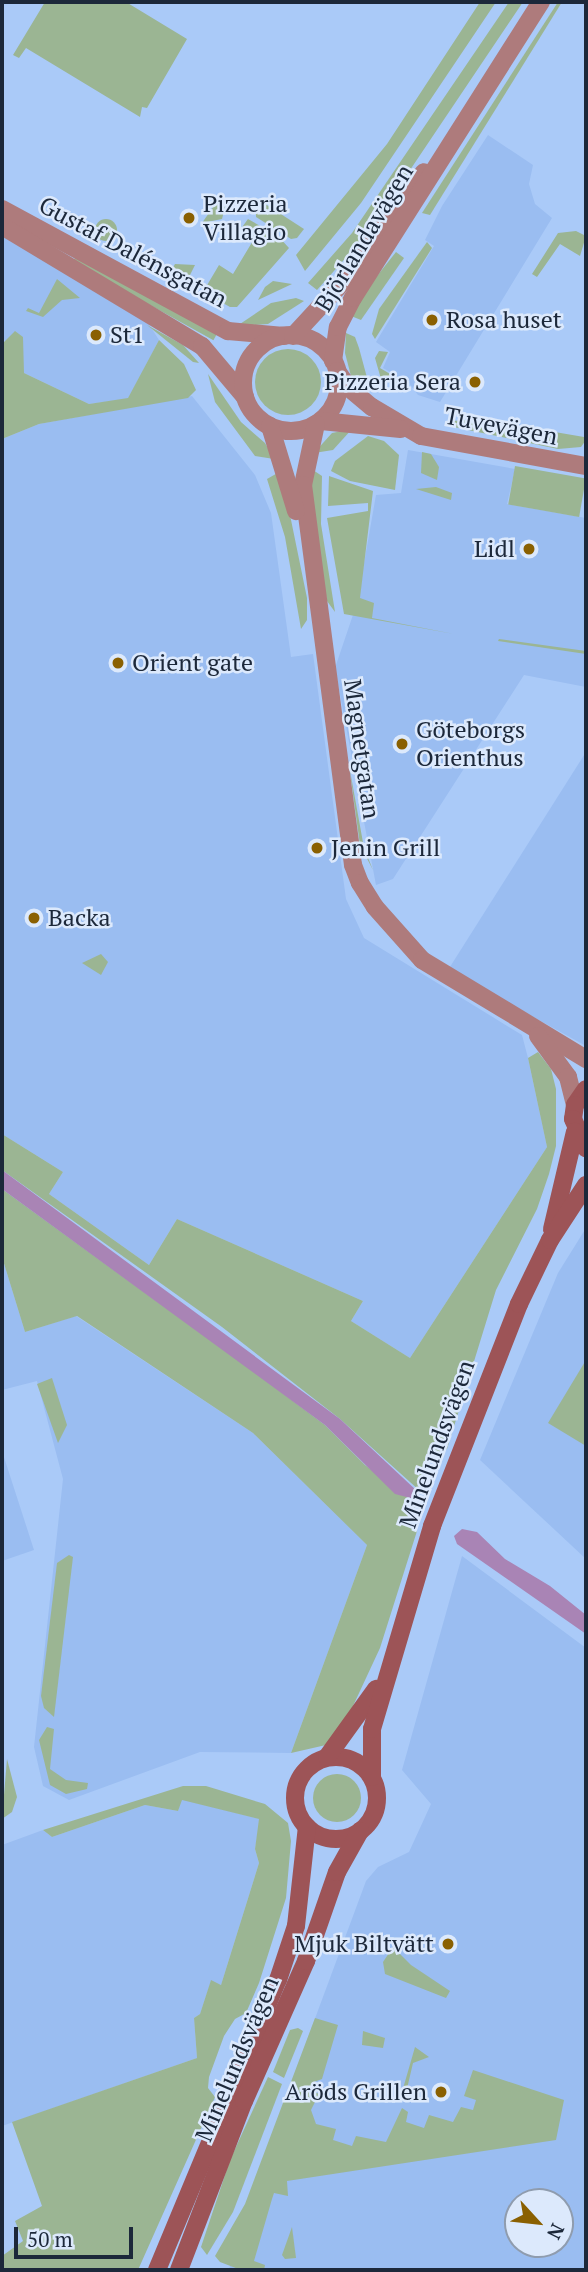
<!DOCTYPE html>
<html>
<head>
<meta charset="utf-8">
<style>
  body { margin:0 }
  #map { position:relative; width:588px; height:2272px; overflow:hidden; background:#aacaf8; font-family:"PT Serif",serif }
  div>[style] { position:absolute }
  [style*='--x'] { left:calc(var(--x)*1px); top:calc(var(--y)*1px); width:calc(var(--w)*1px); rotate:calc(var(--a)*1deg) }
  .built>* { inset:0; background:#9abdf1 }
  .green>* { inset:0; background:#9bb593; transform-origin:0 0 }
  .round { border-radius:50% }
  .water>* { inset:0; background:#a984b5 }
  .tertiary>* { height:18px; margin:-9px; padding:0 9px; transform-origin:9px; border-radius:9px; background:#ae7b7c }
  .tertiary>.ring { margin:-9px; padding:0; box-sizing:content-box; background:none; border:18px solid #ae7b7c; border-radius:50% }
  .secondary>* { height:18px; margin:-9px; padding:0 9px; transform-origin:9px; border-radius:9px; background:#9d5457 }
  .secondary>.ring { margin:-9px; padding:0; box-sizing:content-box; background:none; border:18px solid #9d5457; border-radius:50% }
  .dots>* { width:19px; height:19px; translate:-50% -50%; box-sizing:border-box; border:4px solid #dce9fc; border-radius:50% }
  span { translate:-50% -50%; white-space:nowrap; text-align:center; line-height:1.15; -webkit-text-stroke:5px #dce9fc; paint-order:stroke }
  .poi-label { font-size:24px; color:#1c283a }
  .left { translate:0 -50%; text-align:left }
  .right { translate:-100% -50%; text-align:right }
  .street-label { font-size:24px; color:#1c283a }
  .frame { position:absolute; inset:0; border:4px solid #1c283a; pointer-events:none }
  .north { position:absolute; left:504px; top:2188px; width:70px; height:70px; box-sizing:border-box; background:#dce9fc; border:2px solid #8f9cae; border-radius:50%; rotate:117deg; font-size:19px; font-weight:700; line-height:28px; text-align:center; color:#1c283a }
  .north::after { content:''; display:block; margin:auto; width:24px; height:32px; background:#8a6001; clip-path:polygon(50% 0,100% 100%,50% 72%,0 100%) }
  .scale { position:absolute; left:14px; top:2227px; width:119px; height:32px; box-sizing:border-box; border:4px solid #1c283a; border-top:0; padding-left:9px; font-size:21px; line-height:24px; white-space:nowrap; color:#1c283a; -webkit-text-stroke:5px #dce9fc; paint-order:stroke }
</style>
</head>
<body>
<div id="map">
  <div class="built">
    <div style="clip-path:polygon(488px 135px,533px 165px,529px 184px,535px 204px,552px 218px,440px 402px,418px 395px,409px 383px,383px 368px,390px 352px,376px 342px,434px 246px,425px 240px,442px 206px)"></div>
    <div style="clip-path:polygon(2px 228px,143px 315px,159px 340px,128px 399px,89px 404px,22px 372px,4px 339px,2px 343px)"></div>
    <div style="clip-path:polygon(192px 396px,255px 475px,271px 513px,291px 657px,313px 654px,346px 899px,364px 938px,522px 1035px,528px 1058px,547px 1147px,410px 1358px,351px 1321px,363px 1301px,177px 1219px,149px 1265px,49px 1194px,63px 1172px,2px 1134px,2px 439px,39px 424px)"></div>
    <div style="clip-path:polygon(408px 450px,515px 469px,507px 504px,586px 518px,586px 687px,524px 675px,393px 879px,376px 885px,335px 668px,357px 603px,376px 495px,401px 493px)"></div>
    <div style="clip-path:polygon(586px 752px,586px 1046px,448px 970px)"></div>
    <div style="clip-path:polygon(586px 1228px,586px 1559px,480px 1460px,558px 1273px)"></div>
    <div style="clip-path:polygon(2px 1257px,25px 1332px,76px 1316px,253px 1433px,367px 1545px,291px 1753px,200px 1752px,69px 1800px,43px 1786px,34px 1747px,63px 1479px,37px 1381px,2px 1390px)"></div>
    <div style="clip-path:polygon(2px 1451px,34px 1550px,2px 1561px)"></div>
    <div style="clip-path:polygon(evenodd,462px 1556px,586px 1648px,586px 2270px,229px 2270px,241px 2218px,366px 1881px,378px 1867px,409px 1852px,431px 1804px,402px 1770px,462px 1556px,518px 2202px,560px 2202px,560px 2244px,518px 2244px,518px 2202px)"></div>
    <div style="clip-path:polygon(181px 1799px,260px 1819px,255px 1849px,259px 1863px,221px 1985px,211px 1981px,200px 2014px,194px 2018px,197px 2058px,2px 2126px,2px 1845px,43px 1830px,52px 1837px,145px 1805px,178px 1811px)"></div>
  </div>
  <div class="green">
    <div style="clip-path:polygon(45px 2px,126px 2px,187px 39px,147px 108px,142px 107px,140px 117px,26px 48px,19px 58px,13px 55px)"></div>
    <div style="clip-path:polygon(480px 2px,496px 2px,361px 203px,305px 271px,296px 255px,387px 144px)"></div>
    <div style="clip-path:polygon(509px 2px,523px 2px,367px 234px,317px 290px,308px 283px,352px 233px)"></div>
    <div style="clip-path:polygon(558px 2px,562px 2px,430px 215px,422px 213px)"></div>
    <div style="clip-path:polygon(220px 197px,225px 207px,222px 219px,202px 223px)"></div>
    <div style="clip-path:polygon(256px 198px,304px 229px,297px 238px,291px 239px,256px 217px)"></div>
    <div class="round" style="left:95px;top:219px;width:22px;height:22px"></div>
    <div style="clip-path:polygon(248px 219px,278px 236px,289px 248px,237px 307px,230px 307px,203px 292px,219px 265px,233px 274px,254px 239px,240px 230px)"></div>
    <div style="clip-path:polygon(576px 231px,586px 236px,580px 256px,560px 244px,537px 277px,532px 274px,558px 233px)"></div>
    <div style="clip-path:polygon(427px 242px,432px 248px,375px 339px,372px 334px,379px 309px)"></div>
    <div style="clip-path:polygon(396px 252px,404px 258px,361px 320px,351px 316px,358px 300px)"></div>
    <div style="left:76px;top:256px;width:161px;height:7px;rotate:29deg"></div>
    <div style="clip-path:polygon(175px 264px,195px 265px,187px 281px,169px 275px)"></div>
    <div style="clip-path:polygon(57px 279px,80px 298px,62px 300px,43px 317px,26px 311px,28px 308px,39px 313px)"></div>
    <div style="clip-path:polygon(273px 281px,292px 284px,258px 300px,265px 287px)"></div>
    <div style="clip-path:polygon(296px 298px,304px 301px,268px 324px,237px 326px,271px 303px)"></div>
    <div style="clip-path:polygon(147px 325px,183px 345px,199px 363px,193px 362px)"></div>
    <div style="clip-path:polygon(15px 331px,23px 337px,24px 373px,89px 404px,128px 398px,159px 340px,184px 364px,196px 390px,188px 398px,39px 424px,2px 439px,2px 344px)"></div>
    <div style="clip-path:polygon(346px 333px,355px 337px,359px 348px,369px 385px,367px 392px,351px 376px,345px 353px)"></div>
    <div class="round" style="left:255px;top:349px;width:66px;height:66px"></div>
    <div style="clip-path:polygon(379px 351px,388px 352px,380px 368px,407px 384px,403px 388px,381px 379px,375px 358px)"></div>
    <div style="clip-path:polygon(208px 374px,241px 422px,265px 443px,274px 459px,255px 456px,215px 402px)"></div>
    <div style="clip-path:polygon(478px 419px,584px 437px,586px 440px,581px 447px,558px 449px,454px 427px,453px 421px)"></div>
    <div style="clip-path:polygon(352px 429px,333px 450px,314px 453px,332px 433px)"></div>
    <div style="clip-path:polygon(368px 436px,384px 441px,399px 455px,395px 490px,350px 481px,331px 471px,335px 461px)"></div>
    <div style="clip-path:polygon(422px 452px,431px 454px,439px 467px,437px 480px,421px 473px)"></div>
    <div style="left:515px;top:466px;width:72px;height:39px;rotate:10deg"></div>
    <div style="clip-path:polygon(310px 468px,322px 476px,321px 524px,335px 612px,327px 601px,309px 502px)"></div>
    <div style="clip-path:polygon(281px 471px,307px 598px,307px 620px,301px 629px,285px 537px,267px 479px)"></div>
    <div style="clip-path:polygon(329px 476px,373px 491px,360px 598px,374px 603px,372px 618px,454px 634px,344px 614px,327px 518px,368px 511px,368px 503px,328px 506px)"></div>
    <div style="clip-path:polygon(436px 487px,452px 493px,451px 500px,416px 489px)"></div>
    <div style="clip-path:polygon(499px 639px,586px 651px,586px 654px,498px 641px)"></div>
    <div style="clip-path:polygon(349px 765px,364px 848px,373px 870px,360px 845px)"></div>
    <div style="clip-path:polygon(101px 954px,108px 962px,101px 975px,82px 963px)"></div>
    <div style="clip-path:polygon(538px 1052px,551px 1069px,556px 1089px,556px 1146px,549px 1174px,537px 1209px,496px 1290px,447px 1449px,433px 1455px,420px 1491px,340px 1419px,222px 1327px,2px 1170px,2px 1134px,63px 1172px,49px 1194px,149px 1265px,177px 1219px,363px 1301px,351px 1321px,410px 1358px,547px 1147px,528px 1058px)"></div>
    <div style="clip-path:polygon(2px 1189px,261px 1377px,325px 1425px,365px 1465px,415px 1502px,418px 1500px,409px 1527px,417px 1531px,380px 1648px,346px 1721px,326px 1745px,291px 1753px,367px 1545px,253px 1433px,77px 1316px,25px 1332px,2px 1257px)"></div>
    <div style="clip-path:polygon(586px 1360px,586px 1446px,548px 1423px)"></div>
    <div style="clip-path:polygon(52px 1378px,67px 1425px,58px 1443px,37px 1384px)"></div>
    <div style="clip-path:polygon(69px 1555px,73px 1557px,54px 1717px,44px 1708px,41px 1696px,57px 1563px)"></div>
    <div style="clip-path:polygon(47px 1727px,54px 1729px,50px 1769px,66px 1780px,88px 1783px,87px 1789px,66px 1794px,50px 1785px,39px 1740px)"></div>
    <div style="clip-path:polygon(7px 1759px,17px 1797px,12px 1812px,2px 1819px)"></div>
    <div class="round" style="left:313px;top:1774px;width:48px;height:48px"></div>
    <div style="clip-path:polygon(183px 1786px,206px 1786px,265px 1804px,288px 1823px,291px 1841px,286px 1898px,259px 1983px,246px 2013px,235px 2019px,224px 2036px,209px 2077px,208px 2088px,215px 2097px,138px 2270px,2px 2270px,2px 2256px,23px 2241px,15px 2221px,42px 2206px,12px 2122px,197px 2058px,194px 2018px,200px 2014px,211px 1980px,221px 1985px,259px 1863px,255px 1849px,259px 1819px,182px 1800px,178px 1811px,145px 1805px,52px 1837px,43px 1830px)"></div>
    <div style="clip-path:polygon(393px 1947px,411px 1965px,450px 1991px,446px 1998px,385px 1974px,383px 1962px)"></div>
    <div style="clip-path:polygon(315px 2018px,338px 2025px,322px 2079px,314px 2082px,313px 2091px,319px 2094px,311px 2110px,316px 2124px,336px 2129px,333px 2140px,352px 2146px,356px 2136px,386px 2142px,402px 2108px,408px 2112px,406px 2122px,424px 2128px,429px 2115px,453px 2122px,461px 2107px,473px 2110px,476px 2100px,464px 2096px,473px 2070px,564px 2100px,556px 2140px,287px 2181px,288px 2196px,274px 2193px,272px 2199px,254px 2261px,265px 2265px,264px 2270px,241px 2270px,220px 2262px,215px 2256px,245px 2204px)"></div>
    <div style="clip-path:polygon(298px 2028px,303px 2031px,284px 2078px,273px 2072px,290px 2030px)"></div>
    <div style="clip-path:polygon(363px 2031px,385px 2038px,383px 2048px,362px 2045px)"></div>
    <div style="clip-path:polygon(415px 2047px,429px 2057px,413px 2063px,406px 2093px,402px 2092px)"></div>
    <div style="clip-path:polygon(268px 2077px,282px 2084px,233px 2212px,207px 2255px,201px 2247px,230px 2160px)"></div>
    <div style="clip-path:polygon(292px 2227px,296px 2258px,285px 2259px,282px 2255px)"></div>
  </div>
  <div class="water">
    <div style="clip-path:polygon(2px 1170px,340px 1419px,417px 1491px,418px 1500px,395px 1494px,325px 1425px,2px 1189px)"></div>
    <div style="clip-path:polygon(462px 1529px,477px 1532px,505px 1559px,550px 1586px,586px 1615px,586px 1634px,457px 1544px,454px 1536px)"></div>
  </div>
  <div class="tertiary">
    <div style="--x:2;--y:209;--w:257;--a:28.4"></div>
    <div style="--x:228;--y:331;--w:56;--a:5.1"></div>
    <div style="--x:2;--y:226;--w:233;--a:31"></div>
    <div style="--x:202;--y:346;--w:67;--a:49.9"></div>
    <div class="ring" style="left:243px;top:335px;width:78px;height:78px"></div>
    <div style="--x:293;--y:336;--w:75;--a:-47.2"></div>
    <div style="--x:344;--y:281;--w:135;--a:-53.7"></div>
    <div style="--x:333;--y:361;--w:34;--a:-82"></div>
    <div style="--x:338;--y:327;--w:33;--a:-63"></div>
    <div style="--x:353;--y:298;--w:351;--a:-57.6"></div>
    <div style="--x:337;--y:371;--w:21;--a:55"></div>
    <div style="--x:349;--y:388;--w:30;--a:40"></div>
    <div style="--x:372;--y:407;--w:57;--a:30.6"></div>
    <div style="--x:421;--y:436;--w:168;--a:10.3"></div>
    <div style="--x:321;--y:421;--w:80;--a:5.7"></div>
    <div style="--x:316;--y:424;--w:62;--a:102"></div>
    <div style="--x:303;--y:485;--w:383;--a:82.5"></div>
    <div style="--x:353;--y:865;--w:19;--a:69"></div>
    <div style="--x:360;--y:883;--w:28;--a:58"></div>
    <div style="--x:375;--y:907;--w:71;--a:48.4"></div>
    <div style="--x:422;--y:960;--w:192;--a:31.1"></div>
    <div style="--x:270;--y:426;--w:89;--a:73"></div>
    <div style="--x:538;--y:1036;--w:51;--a:53.8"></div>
    <div style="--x:568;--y:1077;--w:29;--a:76"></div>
  </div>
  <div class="secondary">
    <div style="--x:586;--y:1089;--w:19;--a:125"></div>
    <div style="--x:575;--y:1105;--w:14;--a:98"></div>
    <div style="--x:573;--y:1119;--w:32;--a:66"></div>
    <div style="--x:552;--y:1229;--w:100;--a:-76.7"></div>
    <div class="ring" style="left:295px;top:1757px;width:64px;height:64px"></div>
    <div style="--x:327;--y:1757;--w:84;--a:-54.2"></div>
    <div style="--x:372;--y:1777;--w:48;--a:-90"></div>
    <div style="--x:372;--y:1729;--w:212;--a:-73.5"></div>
    <div style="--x:432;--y:1526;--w:238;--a:-68.6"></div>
    <div style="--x:519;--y:1304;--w:71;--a:-64.2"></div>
    <div style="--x:550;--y:1240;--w:66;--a:-56.8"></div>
    <div style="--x:157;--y:2270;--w:314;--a:-67.4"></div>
    <div style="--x:278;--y:1980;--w:57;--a:-71.6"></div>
    <div style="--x:296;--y:1926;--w:100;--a:-83.7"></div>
    <div style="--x:179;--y:2270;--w:181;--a:-69"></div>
    <div style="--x:244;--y:2101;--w:153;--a:-66.1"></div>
    <div style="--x:306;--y:1961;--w:94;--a:-70.8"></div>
    <div style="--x:337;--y:1872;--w:47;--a:-60.7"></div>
  </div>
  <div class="dots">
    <div style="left:189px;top:218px;background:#8a6001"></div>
    <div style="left:432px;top:320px;background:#8a6001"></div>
    <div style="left:96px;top:335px;background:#8a6001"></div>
    <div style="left:475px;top:382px;background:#8a6001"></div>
    <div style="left:529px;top:549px;background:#8a6001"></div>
    <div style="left:118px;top:663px;background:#8a6001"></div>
    <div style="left:402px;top:744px;background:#8a6001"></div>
    <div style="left:317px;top:848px;background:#8a6001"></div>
    <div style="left:34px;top:918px;background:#8a6001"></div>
    <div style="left:448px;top:1944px;background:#8a6001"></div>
    <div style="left:441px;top:2092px;background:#8a6001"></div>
  </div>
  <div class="poi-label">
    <span class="left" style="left:203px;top:218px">Pizzeria<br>Villagio</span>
    <span class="left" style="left:446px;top:320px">Rosa huset</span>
    <span class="left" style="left:110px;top:335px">St1</span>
    <span class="right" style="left:461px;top:382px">Pizzeria Sera</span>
    <span class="right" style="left:515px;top:549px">Lidl</span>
    <span class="left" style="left:132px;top:663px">Orient gate</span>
    <span class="left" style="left:416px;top:744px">Göteborgs<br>Orienthus</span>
    <span class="left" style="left:331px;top:848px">Jenin Grill</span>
    <span class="left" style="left:48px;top:918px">Backa</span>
    <span class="right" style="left:434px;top:1944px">Mjuk Biltvätt</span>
    <span class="right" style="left:427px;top:2092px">Aröds Grillen</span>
  </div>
  <div class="street-label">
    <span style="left:364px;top:238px;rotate:-59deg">Björlandavägen</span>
    <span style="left:133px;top:252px;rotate:28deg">Gustaf Dalénsgatan</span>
    <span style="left:501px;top:426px;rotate:11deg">Tuvevägen</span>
    <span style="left:362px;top:749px;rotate:82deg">Magnetgatan</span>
    <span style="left:437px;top:1444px;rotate:-70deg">Minelundsvägen</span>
    <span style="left:237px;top:2059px;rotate:-67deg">Minelundsvägen</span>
  </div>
  <div class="frame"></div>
  <div class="north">N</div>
  <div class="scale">50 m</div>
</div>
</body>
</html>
